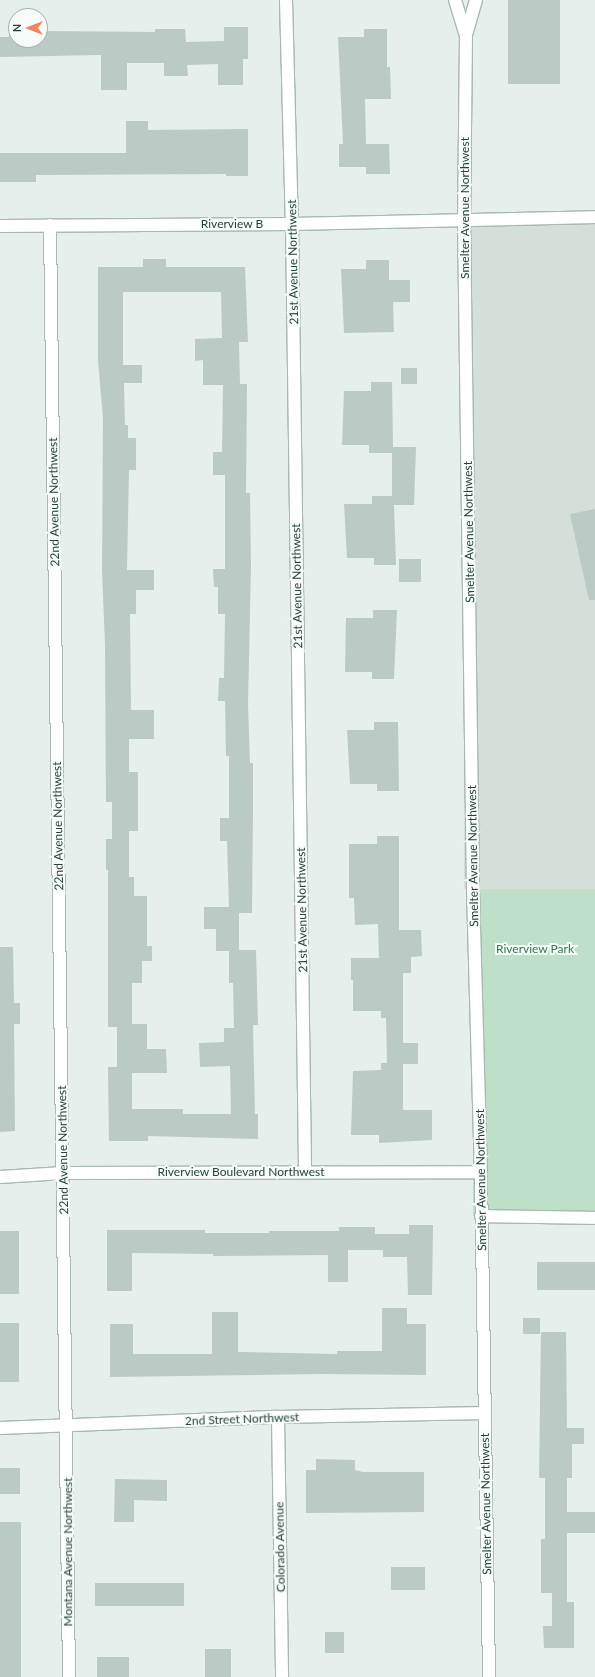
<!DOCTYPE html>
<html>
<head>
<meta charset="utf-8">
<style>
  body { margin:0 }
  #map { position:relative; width:595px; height:1677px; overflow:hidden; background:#e6efeb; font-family:Lato,sans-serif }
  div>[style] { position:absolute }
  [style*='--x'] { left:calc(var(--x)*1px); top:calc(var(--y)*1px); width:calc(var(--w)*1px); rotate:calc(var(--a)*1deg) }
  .built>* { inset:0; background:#d4dfda; transform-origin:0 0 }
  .green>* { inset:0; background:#bfe0c8; transform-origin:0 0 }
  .building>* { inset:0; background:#bbcac4; transform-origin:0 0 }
  .roads { filter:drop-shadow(1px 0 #a8b8b2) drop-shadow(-1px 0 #a8b8b2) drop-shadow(0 1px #a8b8b2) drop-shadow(0 -1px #a8b8b2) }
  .street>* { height:12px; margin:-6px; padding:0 6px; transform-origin:6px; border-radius:6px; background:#fff }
  .secondary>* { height:12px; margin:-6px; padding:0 6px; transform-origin:6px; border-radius:6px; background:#fff }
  span { translate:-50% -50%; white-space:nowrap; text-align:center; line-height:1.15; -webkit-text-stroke:4px #f7fbf9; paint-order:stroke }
  .street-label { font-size:12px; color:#24423a }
  .park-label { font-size:12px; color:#2d7a4b }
  .north { position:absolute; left:8px; top:8px; width:40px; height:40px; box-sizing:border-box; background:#f7fbf9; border:1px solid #a3b1ad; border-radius:50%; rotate:270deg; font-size:11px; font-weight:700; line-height:16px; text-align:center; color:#24423a }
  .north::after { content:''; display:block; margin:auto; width:14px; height:18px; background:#f4845f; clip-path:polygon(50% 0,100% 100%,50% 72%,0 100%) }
</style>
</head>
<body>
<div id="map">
  <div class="built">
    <div style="left:595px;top:217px;width:672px;height:131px;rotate:90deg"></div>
  </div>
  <div class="green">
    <div style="left:595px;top:889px;width:327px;height:122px;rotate:90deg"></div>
  </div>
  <div class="building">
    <div style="left:508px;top:0;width:52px;height:84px"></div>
    <div style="clip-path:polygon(224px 27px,248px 27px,248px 59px,243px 59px,243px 85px,218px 85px,218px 64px,187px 65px,188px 76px,164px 76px,164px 63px,127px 63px,127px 90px,101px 90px,101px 55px,0 57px,0 37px,9px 37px,9px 31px,16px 31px,16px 40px,40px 40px,40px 31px,155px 32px,155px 29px,185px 29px,186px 42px,224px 41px)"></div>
    <div style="clip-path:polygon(364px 29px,387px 29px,387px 67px,390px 67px,391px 99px,365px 99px,366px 144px,389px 144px,390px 174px,366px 174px,366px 167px,339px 167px,339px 144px,343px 144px,338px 37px,364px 37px)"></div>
    <div style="clip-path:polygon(126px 121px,148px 121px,148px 130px,248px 129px,248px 176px,226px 176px,226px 174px,36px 175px,36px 182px,0 182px,0 153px,126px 153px)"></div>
    <div style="clip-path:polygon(evenodd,143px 259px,166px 259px,166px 267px,245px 267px,248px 342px,239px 342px,240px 384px,247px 384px,246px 493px,250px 493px,251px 567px,248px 704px,250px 763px,253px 763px,253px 813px,252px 913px,239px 913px,239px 950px,256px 950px,258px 1025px,253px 1025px,255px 1114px,258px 1114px,258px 1139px,148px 1136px,148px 1141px,109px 1141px,108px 1067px,117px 1067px,117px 1027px,108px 1027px,108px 870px,106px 870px,106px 839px,112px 839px,112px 802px,106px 802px,105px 645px,102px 570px,103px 418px,98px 361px,98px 267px,143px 267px,143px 259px,123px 292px,221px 292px,222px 338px,195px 339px,195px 361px,203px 360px,203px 385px,223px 385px,222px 452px,213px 452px,213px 475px,225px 475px,225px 569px,213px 569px,214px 587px,218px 587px,218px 614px,225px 614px,224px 678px,219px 678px,218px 701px,225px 701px,226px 756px,229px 756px,229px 818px,220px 818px,220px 841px,227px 841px,229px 907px,204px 907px,204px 929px,216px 929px,216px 951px,229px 951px,229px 983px,233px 983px,234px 1028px,224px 1028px,224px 1042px,199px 1043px,200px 1067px,230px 1066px,231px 1114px,183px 1114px,183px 1109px,132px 1109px,132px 1073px,167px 1073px,166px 1049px,147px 1049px,147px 1024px,132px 1024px,132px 983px,142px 983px,142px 961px,152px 961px,152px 946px,147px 946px,147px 896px,134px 896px,134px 877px,129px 877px,129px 831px,138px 831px,138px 772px,129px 772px,129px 739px,154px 739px,154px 710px,131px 710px,130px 614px,136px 614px,136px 590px,154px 590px,154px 570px,127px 570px,129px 470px,136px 470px,136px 438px,128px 438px,128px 425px,125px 425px,124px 383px,142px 383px,142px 365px,123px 365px,123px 292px)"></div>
    <div style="clip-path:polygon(366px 260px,389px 260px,389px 280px,410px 280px,410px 302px,393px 302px,394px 332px,344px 333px,341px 269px,366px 269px)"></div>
    <div style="left:401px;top:368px;width:16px;height:16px"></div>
    <div style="clip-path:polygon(371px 382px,392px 382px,393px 447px,416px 447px,414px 505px,394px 505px,396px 565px,374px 565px,374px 558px,347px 558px,344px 504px,372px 504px,372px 496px,392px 496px,392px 453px,369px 453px,369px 445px,342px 445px,344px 391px,371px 391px)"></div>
    <div style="clip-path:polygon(595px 509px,595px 600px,589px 600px,570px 514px)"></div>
    <div style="left:399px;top:559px;width:22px;height:23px"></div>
    <div style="clip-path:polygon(373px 610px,397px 610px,394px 679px,372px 679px,372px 672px,345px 672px,346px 618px,373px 618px)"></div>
    <div style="clip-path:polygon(374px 722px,398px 722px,399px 791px,377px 791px,377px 784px,350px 784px,347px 730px,374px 730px)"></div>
    <div style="clip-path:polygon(377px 836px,399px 836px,399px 930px,421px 930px,422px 956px,411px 957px,411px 973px,403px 973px,403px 1043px,418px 1043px,418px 1064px,403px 1064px,403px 1110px,432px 1110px,432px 1140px,379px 1143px,379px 1135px,351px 1135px,353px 1071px,381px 1070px,381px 1063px,387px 1063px,386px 1018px,381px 1018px,381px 1011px,353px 1011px,353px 980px,351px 980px,351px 958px,379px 958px,378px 924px,355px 925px,354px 898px,349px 898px,349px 844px,377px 844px)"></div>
    <div style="clip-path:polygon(0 947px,13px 947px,14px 1003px,20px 1003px,20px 1024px,14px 1024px,15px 1131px,0 1132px)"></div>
    <div style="clip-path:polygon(409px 1225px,433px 1225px,432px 1295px,408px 1295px,407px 1257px,383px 1257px,383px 1250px,348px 1250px,348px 1282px,328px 1282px,328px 1255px,213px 1256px,213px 1254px,132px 1253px,132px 1291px,107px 1291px,107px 1230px,205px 1230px,205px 1233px,269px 1233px,269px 1231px,339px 1231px,339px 1227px,375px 1227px,375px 1234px,409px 1234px)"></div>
    <div style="left:0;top:1231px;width:19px;height:63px"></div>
    <div style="left:595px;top:1262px;width:28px;height:58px;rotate:90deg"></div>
    <div style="clip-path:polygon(382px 1308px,407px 1308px,407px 1324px,426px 1324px,426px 1375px,322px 1374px,110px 1377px,110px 1324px,133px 1324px,133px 1354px,212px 1354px,212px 1312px,238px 1312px,238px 1352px,337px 1354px,337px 1351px,382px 1351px)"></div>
    <div style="left:523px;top:1318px;width:17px;height:16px"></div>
    <div style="left:0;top:1323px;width:19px;height:59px"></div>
    <div style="clip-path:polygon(541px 1332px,566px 1332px,567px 1428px,584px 1428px,584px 1444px,572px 1444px,572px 1478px,567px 1478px,567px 1512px,595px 1512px,595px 1533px,567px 1533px,567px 1602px,574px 1602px,574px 1648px,544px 1648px,543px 1626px,552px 1626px,552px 1593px,541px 1593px,541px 1539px,545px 1539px,545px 1478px,539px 1478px)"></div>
    <div style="clip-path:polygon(316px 1459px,355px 1460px,355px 1470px,363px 1472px,424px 1472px,424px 1512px,306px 1513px,306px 1470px,316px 1470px)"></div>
    <div style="left:0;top:1468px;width:20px;height:26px"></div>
    <div style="clip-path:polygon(115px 1479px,167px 1480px,167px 1501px,134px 1500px,134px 1522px,114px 1522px)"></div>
    <div style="left:0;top:1522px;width:21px;height:155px"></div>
    <div style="left:391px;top:1567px;width:34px;height:23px"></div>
    <div style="left:95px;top:1583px;width:89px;height:23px"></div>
    <div style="left:325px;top:1632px;width:19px;height:21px"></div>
    <div style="left:205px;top:1649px;width:26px;height:28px"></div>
    <div style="left:97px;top:1657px;width:32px;height:20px"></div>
  </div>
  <div class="roads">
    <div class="street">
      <div style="--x:286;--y:0;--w:224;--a:88.5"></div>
      <div style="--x:292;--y:224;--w:948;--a:89.21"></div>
      <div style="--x:50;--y:225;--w:1452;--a:89.25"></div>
      <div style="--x:0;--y:226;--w:292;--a:-0.4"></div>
      <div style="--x:292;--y:224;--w:303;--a:-1.3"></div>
      <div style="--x:0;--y:1177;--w:63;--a:-3.6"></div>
      <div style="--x:63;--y:1173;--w:418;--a:-0.1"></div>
      <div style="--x:481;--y:1216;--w:114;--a:1"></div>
      <div style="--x:278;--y:1417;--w:260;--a:89.1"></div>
      <div style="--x:0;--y:1428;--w:278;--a:-2.3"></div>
      <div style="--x:278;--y:1417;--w:207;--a:-1.1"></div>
    </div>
    <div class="secondary">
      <div style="--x:455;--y:0;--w:37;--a:73"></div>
      <div style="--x:476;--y:0;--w:36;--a:106"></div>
      <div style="--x:466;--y:35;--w:184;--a:90.6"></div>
      <div style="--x:464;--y:219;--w:671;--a:89.23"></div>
      <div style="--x:473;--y:890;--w:282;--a:88.4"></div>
      <div style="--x:481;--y:1172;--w:505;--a:89.09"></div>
    </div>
  </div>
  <div class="street-label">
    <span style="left:465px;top:208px;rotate:-90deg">Smelter Avenue Northwest</span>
    <span style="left:232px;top:224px">Riverview B</span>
    <span style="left:293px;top:262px;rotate:-91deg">21st Avenue Northwest</span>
    <span style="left:54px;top:502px;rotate:-91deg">22nd Avenue Northwest</span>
    <span style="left:469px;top:532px;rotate:-91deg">Smelter Avenue Northwest</span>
    <span style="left:297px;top:586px;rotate:-91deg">21st Avenue Northwest</span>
    <span style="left:58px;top:826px;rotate:-91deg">22nd Avenue Northwest</span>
    <span style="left:473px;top:856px;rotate:-91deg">Smelter Avenue Northwest</span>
    <span style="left:302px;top:910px;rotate:-91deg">21st Avenue Northwest</span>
    <span style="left:63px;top:1150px;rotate:-91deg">22nd Avenue Northwest</span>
    <span style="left:241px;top:1172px">Riverview Boulevard Northwest</span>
    <span style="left:481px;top:1180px;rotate:-91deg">Smelter Avenue Northwest</span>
    <span style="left:242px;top:1419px;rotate:-2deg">2nd Street Northwest</span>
    <span style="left:486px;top:1504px;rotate:-91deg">Smelter Avenue Northwest</span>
    <span style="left:280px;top:1547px;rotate:-91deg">Colorado Avenue</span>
    <span style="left:68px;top:1552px;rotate:-90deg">Montana Avenue Northwest</span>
  </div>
  <div class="park-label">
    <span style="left:535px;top:949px">Riverview Park</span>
  </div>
  <div class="north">N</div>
</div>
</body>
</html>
